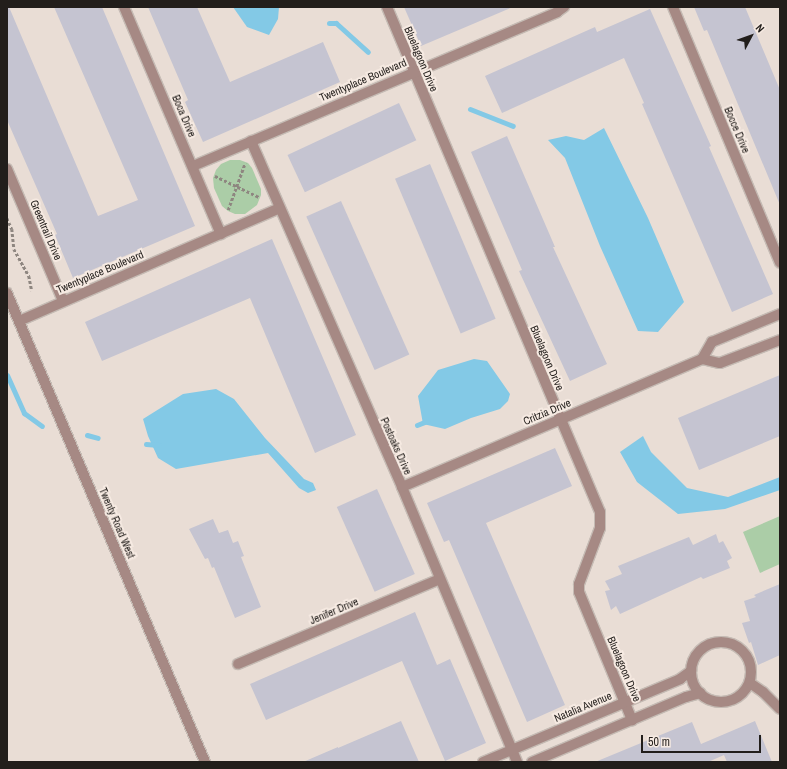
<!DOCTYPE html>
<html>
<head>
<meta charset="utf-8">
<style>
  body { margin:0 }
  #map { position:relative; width:787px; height:769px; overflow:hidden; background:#e9ddd5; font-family:"Archivo Narrow",sans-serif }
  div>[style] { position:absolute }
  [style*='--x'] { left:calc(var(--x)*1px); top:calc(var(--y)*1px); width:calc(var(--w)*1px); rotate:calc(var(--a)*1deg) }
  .green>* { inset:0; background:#abcda7 }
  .water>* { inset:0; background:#83c9e6 }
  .stream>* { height:5px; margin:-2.5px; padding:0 2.5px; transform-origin:2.5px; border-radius:2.5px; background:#83c9e6 }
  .building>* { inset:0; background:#c5c4d1; transform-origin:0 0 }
  .path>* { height:2.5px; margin-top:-1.25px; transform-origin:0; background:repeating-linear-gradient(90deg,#8e8680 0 3px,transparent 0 5px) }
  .roads { filter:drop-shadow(1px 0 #c5bbb4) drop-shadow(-1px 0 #c5bbb4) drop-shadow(0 1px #c5bbb4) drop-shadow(0 -1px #c5bbb4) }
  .minor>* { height:10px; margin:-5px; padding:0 5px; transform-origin:5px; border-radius:5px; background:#a68984 }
  .minor>.ring { margin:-5px; padding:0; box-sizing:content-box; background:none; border:10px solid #a68984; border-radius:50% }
  .tertiary>* { height:10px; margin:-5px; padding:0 5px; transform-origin:5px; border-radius:5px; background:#a68984 }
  span { translate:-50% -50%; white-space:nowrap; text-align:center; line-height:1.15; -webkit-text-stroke:4px #f6eae2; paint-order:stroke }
  .street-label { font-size:11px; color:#221e1b }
  .frame { position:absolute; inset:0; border:8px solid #221e1b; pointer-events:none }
  .north { position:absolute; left:731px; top:16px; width:40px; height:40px; -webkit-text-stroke:3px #f6eae2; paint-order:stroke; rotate:49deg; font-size:11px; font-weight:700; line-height:16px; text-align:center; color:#221e1b }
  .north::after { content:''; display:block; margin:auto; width:14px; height:18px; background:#221e1b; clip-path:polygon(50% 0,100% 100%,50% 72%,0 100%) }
  .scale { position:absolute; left:641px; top:735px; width:120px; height:18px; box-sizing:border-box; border:2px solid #221e1b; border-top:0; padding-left:5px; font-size:12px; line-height:14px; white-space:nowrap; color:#221e1b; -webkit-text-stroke:3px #f6eae2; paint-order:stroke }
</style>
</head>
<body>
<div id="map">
  <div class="green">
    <div style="clip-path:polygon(230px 160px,240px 160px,248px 163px,252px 168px,261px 189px,261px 195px,257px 205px,245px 214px,235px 214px,228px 211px,222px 206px,214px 188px,213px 178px,216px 170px,221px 164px)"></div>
    <div style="clip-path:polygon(780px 516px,780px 564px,760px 573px,743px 532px)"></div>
  </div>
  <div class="water">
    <div style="clip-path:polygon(233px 7px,279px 7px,278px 19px,269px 35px,247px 27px)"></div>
    <div style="clip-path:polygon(604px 128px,648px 218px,684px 302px,658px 332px,638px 331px,600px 246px,565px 158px,548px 140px,566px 136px,584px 140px)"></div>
    <div style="clip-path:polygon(474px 359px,487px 361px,510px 394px,508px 401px,500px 409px,471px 418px,445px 429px,423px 424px,418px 396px,438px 370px)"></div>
    <div style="clip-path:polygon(216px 389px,234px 399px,265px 438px,304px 479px,313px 483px,316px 490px,308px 493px,299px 488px,268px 453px,176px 469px,158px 458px,148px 436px,143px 419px,183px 394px)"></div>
    <div style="clip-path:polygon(643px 436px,651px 452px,687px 488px,728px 497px,780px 477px,780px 490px,725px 509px,678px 514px,637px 482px,620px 452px)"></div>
  </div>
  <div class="stream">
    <div style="--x:329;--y:23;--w:7;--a:0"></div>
    <div style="--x:336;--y:23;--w:43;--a:42.2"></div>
    <div style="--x:470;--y:109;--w:46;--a:21.6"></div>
    <div style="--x:7;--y:375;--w:42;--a:65.9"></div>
    <div style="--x:24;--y:413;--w:22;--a:36"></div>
    <div style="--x:417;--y:425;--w:11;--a:-22"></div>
    <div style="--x:87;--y:435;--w:11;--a:15"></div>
    <div style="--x:146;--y:444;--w:13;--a:4"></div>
  </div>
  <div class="building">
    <div style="clip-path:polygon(7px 7px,9px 7px,98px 216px,138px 200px,54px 7px,102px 7px,195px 226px,73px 278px,55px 235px,57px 234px,7px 120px)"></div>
    <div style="clip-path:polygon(148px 7px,197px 7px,230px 82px,323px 42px,340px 82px,203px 142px,185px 102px,188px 100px)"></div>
    <div style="clip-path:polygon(404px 7px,513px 7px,421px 46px)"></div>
    <div style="clip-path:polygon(694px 7px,745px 7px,780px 90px,780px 205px,707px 30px,704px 31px)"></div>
    <div style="clip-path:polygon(650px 9px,711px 146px,709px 147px,773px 294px,732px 312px,642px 104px,644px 103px,624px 58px,502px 113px,485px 76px,595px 27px,597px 32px)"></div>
    <div style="left:399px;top:103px;width:41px;height:123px;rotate:65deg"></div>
    <div style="clip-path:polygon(507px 136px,555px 247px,553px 247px,607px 364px,570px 381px,519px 271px,522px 270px,471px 152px)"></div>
    <div style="left:430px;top:164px;width:168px;height:38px;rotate:67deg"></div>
    <div style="left:341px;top:201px;width:168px;height:38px;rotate:66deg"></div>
    <div style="clip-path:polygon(272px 239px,356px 435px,315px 453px,250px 298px,102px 361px,85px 322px)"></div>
    <div style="clip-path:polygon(780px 375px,780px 436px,699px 470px,678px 418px)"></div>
    <div style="clip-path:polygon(555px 448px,572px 486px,486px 523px,565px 705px,527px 722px,449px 540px,444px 542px,427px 503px)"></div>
    <div style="left:377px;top:489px;width:93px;height:44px;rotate:66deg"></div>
    <div style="clip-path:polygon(213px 519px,219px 533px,228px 530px,233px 543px,238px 541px,244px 556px,241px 557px,261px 607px,235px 618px,214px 567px,212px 568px,208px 558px,205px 559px,189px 529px)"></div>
    <div style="clip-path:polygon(716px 534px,719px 543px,723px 541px,732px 558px,727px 561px,730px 568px,703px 579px,701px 577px,620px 614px,616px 606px,611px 610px,605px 591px,610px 590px,605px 581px,622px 574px,618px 566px,689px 537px,693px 545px)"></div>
    <div style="clip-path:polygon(780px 584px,780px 655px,758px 665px,751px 642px,749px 643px,742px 623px,750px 621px,744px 601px,756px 597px,754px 595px)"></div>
    <div style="clip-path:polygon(415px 612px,437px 665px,450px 659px,486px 743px,445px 761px,402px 661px,266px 720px,250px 684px)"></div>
    <div style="clip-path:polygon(401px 721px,419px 762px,303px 762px,338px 747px,338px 748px)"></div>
    <div style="clip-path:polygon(755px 721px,772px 762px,727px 762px,724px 755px,708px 762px,595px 762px,692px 722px,701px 744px)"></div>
  </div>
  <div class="path">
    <div style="--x:215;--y:176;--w:49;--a:25.5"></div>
    <div style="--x:228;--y:210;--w:50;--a:-70.1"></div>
    <div style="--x:7;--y:218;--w:12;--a:66"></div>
    <div style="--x:12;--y:229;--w:20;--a:84"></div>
    <div style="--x:14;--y:249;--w:31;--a:61"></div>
    <div style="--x:29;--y:276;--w:15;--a:79"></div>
  </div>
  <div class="roads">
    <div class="minor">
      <div style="--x:124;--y:7;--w:247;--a:66.9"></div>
      <div style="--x:387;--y:7;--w:548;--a:67.13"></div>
      <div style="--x:600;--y:512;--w:16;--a:90"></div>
      <div style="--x:600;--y:528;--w:60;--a:110.6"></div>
      <div style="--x:579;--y:584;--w:8;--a:90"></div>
      <div style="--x:579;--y:592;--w:139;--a:67.5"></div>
      <div style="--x:673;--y:7;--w:277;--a:67.3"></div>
      <div style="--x:251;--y:141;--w:378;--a:66.4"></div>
      <div style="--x:402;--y:487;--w:298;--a:67.3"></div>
      <div style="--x:193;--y:166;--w:395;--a:-22.9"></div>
      <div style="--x:557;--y:12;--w:9;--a:-36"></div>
      <div style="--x:7;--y:169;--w:143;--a:67"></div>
      <div style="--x:19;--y:321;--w:284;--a:-23.4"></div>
      <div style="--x:702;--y:359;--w:18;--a:13"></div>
      <div style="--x:720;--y:363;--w:64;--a:-21"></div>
      <div style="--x:402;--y:487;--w:326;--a:-23.1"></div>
      <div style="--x:702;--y:359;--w:20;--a:-60"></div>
      <div style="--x:712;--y:342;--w:74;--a:-22.4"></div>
      <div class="ring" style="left:691px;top:642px;width:50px;height:50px"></div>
      <div style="--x:238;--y:664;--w:219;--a:-22.8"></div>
      <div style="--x:750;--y:683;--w:16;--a:35"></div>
      <div style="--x:763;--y:692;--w:24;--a:45"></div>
      <div style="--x:483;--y:762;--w:214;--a:-22.8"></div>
      <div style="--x:680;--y:679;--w:14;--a:-36"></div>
      <div style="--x:532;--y:762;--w:167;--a:-22.9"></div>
      <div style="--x:686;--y:697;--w:15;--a:-16"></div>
    </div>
    <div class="tertiary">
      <div style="--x:7;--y:293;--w:509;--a:67.11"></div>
    </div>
  </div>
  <div class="street-label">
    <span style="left:421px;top:59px;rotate:67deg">Bluelagoon Drive</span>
    <span style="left:363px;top:80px;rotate:-23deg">Twentyplace Boulevard</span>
    <span style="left:184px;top:116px;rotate:67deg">Boca Drive</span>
    <span style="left:737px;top:130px;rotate:67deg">Bocce Drive</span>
    <span style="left:46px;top:230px;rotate:67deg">Greentrail Drive</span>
    <span style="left:100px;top:272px;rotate:-23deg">Twentyplace Boulevard</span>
    <span style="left:547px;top:358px;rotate:67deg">Bluelagoon Drive</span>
    <span style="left:547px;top:412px;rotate:-23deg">Critzia Drive</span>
    <span style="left:396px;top:446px;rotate:66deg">Postoaks Drive</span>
    <span style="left:117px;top:523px;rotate:67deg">Twenty Road West</span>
    <span style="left:334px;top:611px;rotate:-23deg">Jenifer Drive</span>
    <span style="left:624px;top:669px;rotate:67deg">Bluelagoon Drive</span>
    <span style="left:583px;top:707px;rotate:-23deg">Natalia Avenue</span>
  </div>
  <div class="frame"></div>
  <div class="north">N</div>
  <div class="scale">50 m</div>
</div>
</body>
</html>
